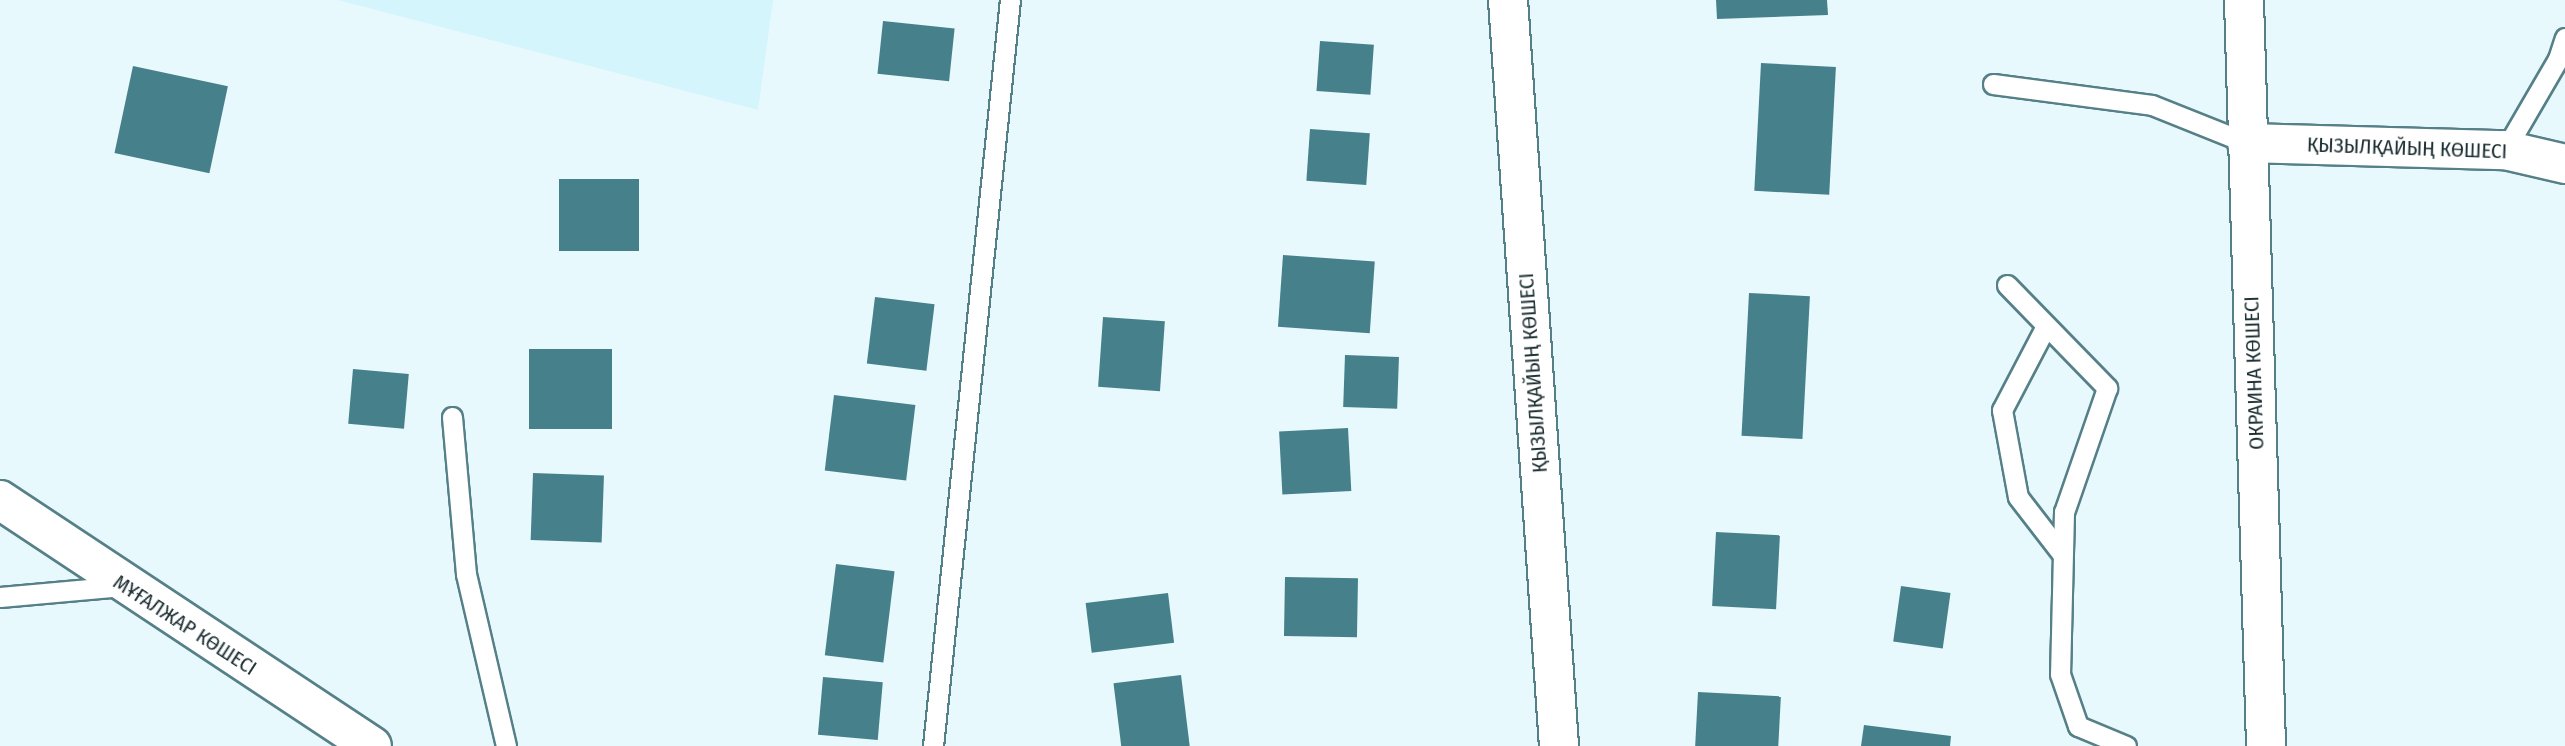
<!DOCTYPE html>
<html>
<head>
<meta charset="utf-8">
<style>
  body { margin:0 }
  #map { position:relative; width:2565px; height:746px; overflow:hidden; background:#e7f9fd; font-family:"Fira Sans Condensed",sans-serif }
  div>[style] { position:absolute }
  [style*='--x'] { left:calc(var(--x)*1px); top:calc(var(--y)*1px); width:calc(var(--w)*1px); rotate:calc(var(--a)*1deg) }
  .built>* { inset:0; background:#d4f5fc }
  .building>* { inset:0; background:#46808b; transform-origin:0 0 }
  .roads { filter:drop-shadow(2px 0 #568088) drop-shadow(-2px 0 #568088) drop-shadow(0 2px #568088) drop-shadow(0 -2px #568088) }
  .lane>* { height:19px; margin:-9.5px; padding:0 9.5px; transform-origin:9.5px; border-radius:9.5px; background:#fff }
  .street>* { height:38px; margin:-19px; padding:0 19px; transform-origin:19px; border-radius:19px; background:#fff }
  .secondary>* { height:38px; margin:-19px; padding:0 19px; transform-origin:19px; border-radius:19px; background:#fff }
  span { translate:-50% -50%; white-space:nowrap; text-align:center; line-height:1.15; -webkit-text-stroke:6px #fff; paint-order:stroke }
  .street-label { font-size:21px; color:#1b2d31 }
</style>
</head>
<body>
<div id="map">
  <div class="built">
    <div style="clip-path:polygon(338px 0,773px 0,758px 110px)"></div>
  </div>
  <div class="building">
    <div style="clip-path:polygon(1716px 0,1827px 0,1828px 15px,1717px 19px)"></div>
    <div style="left:883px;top:21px;width:72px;height:53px;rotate:6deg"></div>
    <div style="left:1320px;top:41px;width:54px;height:50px;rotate:4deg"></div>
    <div style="left:1761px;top:63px;width:75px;height:128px;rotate:3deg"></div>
    <div style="left:133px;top:66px;width:97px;height:89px;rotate:12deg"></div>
    <div style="left:1310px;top:129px;width:60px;height:52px;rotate:4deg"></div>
    <div style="left:559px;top:179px;width:80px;height:72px"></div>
    <div style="left:1283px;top:255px;width:92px;height:72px;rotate:4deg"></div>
    <div style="left:1749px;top:293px;width:61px;height:143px;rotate:3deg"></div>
    <div style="left:875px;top:297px;width:60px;height:67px;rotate:7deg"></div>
    <div style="left:1103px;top:317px;width:62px;height:70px;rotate:4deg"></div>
    <div style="left:529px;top:349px;width:83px;height:80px"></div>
    <div style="left:1345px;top:355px;width:54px;height:52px;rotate:2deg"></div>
    <div style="left:353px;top:369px;width:56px;height:55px;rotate:5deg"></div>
    <div style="left:834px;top:395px;width:82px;height:76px;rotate:7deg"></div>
    <div style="left:1348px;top:428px;width:63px;height:69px;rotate:87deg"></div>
    <div style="left:533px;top:473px;width:71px;height:67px;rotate:2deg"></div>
    <div style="left:1716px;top:532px;width:64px;height:74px;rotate:3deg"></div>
    <div style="left:836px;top:564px;width:59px;height:92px;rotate:7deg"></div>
    <div style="left:1285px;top:577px;width:73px;height:59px;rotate:1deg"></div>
    <div style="left:1901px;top:586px;width:50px;height:56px;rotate:8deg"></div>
    <div style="left:1168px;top:593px;width:50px;height:83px;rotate:83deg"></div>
    <div style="left:1181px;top:675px;width:72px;height:68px;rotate:83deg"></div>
    <div style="left:823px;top:677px;width:60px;height:58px;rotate:5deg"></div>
    <div style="left:1698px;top:692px;width:83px;height:54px;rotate:3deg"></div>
    <div style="clip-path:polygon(1864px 725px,1951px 736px,1950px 746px,1861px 746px)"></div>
  </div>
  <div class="roads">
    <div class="lane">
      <div style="--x:1993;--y:84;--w:160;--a:7.5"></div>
      <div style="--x:2152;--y:105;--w:102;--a:21.8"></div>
      <div style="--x:2505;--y:150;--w:105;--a:-59.8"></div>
      <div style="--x:2558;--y:59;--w:22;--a:-72"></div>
      <div style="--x:2007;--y:285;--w:144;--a:45.8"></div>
      <div style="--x:2107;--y:388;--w:131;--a:109.1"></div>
      <div style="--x:2064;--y:512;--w:162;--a:91.4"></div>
      <div style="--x:2060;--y:674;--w:55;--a:70.9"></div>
      <div style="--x:2078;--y:726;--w:52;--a:22.6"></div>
      <div style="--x:2046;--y:326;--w:95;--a:117.6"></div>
      <div style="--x:2002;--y:410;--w:88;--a:79.6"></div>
      <div style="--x:2018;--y:497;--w:72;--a:52.3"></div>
      <div style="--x:452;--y:417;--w:158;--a:84.9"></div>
      <div style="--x:466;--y:574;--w:177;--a:76.9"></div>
      <div style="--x:0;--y:597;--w:123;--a:-5.1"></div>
      <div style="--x:933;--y:746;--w:750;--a:-84.11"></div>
    </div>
    <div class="street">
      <div style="--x:1508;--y:0;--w:748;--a:86.09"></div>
      <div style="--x:2247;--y:143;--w:258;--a:1.6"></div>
      <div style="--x:2505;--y:150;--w:62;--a:13.1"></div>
      <div style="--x:0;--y:500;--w:446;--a:33.5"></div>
    </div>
    <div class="secondary">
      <div style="--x:2244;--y:0;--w:746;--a:88.31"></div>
    </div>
  </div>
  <div class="street-label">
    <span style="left:2407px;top:148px;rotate:2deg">ҚЫЗЫЛҚАЙЫҢ КӨШЕСІ</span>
    <span style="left:1533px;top:373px;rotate:-94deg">ҚЫЗЫЛҚАЙЫҢ КӨШЕСІ</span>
    <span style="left:2254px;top:373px;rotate:-92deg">ОКРАИНА КӨШЕСІ</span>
    <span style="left:185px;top:625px;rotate:33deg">МҰҒАЛЖАР КӨШЕСІ</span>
  </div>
</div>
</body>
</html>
